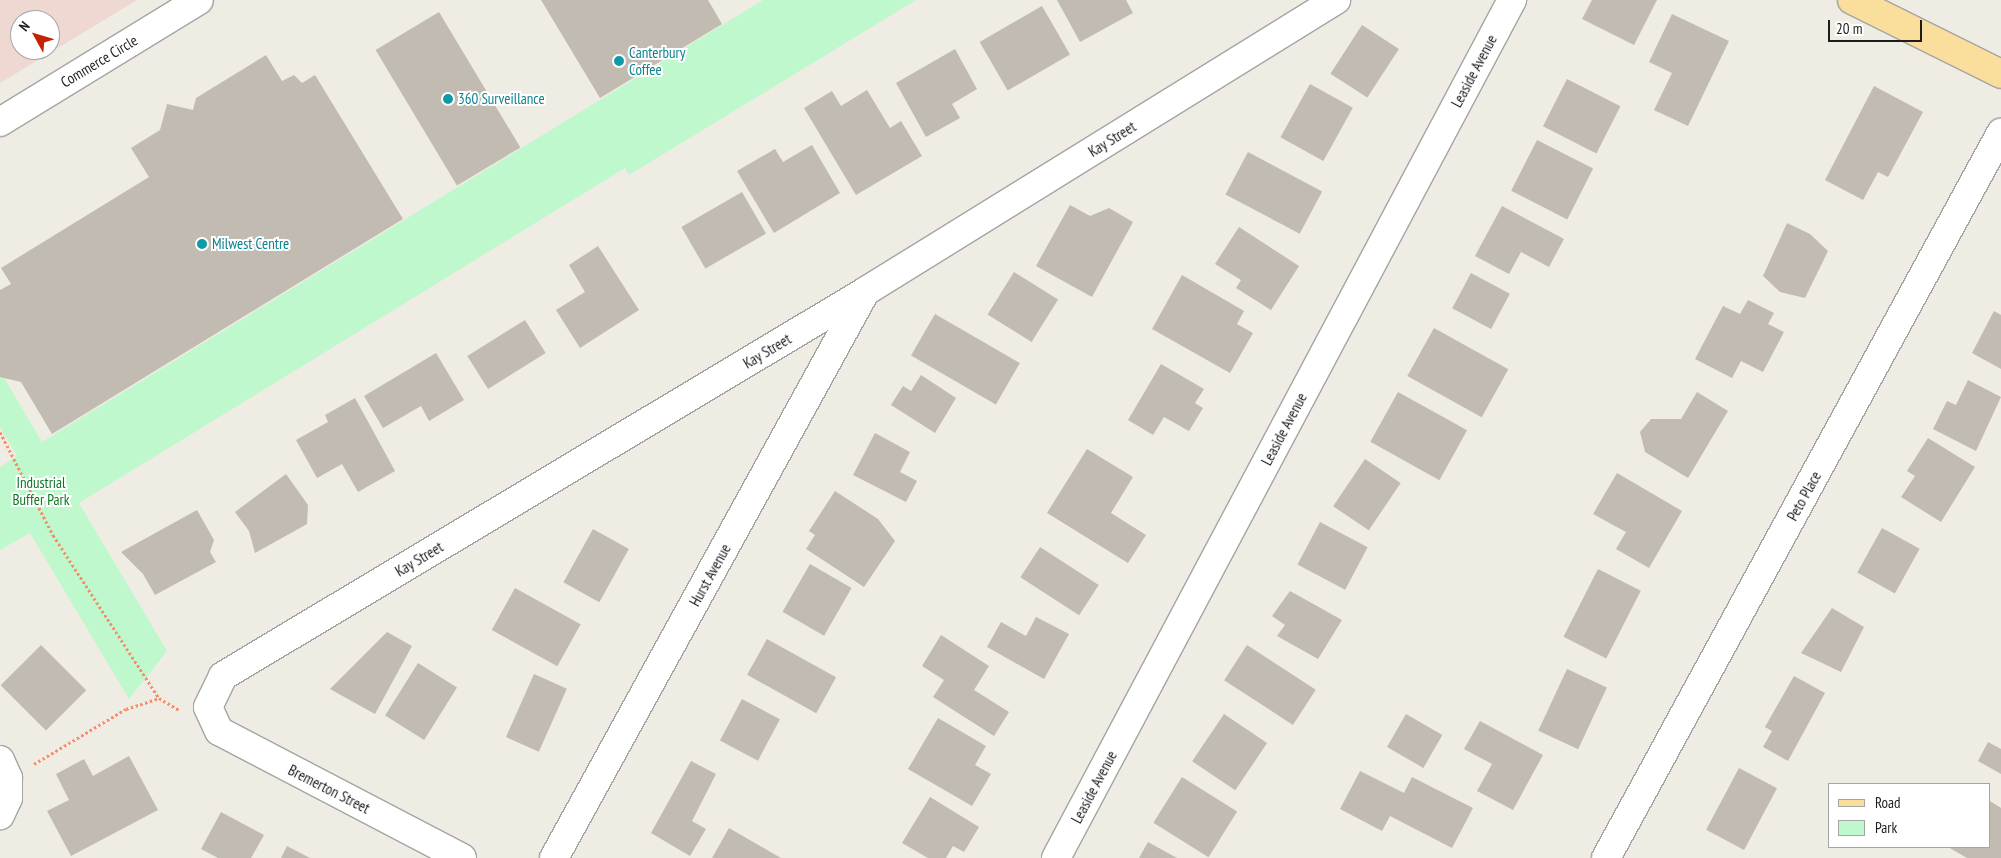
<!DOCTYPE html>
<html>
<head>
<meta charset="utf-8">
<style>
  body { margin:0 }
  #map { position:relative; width:2001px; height:858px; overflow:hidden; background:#eeece3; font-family:"PT Sans Narrow",sans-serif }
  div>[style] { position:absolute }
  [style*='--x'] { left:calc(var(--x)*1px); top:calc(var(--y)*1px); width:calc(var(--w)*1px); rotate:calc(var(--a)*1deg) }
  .commercial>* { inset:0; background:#efd7d2 }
  .park>* { inset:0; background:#c0f8cd }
  .building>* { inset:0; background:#c2bbb2; transform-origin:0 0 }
  .path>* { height:3px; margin-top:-1.5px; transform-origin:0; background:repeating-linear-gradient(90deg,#f78e6b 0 2.5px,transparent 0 5px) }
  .roads { filter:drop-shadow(1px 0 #a4a4a4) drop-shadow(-1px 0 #a4a4a4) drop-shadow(0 1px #a4a4a4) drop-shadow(0 -1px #a4a4a4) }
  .minor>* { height:28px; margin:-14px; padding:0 14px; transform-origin:14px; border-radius:14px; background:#fff }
  .major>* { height:28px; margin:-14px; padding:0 14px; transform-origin:14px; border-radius:14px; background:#fadf9c }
  .dots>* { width:14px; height:14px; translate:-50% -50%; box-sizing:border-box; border:2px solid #fff; border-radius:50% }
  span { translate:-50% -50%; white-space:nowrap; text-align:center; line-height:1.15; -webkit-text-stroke:4px #fff; paint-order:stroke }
  .culture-label { font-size:15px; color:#0d838f }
  .left { translate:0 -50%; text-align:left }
  .street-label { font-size:15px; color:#1d1d1d }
  .park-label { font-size:15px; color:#0d7826 }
  .legend { position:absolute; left:1828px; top:783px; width:162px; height:65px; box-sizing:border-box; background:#fff; border:1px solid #a5a5a5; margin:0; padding:6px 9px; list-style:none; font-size:15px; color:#1d1d1d }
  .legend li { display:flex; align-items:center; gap:10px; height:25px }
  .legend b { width:25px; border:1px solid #a5a5a5 }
  .north { position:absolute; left:10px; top:10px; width:50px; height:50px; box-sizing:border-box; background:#fff; border:1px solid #a5a5a5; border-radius:50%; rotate:309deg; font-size:14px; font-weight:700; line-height:20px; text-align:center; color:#1d1d1d }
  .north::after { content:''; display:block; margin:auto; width:18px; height:22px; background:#c62104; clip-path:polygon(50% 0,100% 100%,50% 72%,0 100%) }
  .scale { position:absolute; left:1828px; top:20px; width:94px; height:22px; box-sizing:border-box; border:2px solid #1d1d1d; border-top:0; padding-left:6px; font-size:15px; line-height:18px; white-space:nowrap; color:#1d1d1d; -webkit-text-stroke:4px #fff; paint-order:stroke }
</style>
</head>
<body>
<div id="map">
  <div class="commercial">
    <div style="clip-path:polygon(evenodd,0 0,137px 0,0 83px,0 0,20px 20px,50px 20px,50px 50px,20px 50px,20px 20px)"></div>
  </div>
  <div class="park">
    <div style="clip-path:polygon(763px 0,916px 0,629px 175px,625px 168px,79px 503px,167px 651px,129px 699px,30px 533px,0 550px,0 467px,17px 456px,0 427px,0 371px,42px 442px)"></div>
  </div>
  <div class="building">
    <div style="clip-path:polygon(541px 0,708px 0,722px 24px,600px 98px)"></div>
    <div style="clip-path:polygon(1057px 0,1126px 0,1133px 13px,1080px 42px)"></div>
    <div style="clip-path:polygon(1592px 0,1657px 0,1634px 45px,1582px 19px)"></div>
    <div style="left:1042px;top:6px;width:56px;height:72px;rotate:60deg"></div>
    <div style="left:439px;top:12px;width:158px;height:74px;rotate:59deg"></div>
    <div style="clip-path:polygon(1672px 14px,1729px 41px,1688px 126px,1654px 110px,1672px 73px,1649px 62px)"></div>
    <div style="left:1362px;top:25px;width:44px;height:58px;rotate:33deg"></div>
    <div style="clip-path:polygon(955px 49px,977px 89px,952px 104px,960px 118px,926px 137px,896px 83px)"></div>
    <div style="clip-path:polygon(266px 55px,282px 81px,294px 75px,302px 83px,315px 75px,403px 219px,52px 434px,21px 382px,0 377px,0 290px,11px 284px,1px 268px,149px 177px,131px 148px,160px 130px,167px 104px,193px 110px,196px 98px)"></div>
    <div style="left:1567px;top:79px;width:60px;height:53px;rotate:27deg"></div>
    <div style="left:1310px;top:84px;width:49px;height:61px;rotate:29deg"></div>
    <div style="clip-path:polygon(1874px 86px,1923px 112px,1888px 177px,1878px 172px,1863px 200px,1825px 180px)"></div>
    <div style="clip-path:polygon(867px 90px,890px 128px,901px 121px,922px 156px,856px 195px,804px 108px,832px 91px,841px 106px)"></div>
    <div style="left:1537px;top:140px;width:63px;height:57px;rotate:27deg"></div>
    <div style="clip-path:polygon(812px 145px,840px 193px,774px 233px,737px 171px,775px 149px,783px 162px)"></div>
    <div style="left:1248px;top:152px;width:84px;height:48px;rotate:28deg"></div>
    <div style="left:742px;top:192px;width:48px;height:70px;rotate:60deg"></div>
    <div style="clip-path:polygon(1070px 205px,1090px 216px,1109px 208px,1133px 222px,1092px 297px,1036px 266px)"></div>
    <div style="clip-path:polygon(1502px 206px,1564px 239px,1549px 267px,1521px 252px,1509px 274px,1475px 256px)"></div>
    <div style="clip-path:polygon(1787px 223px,1810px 234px,1828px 251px,1805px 298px,1780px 292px,1763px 276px)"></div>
    <div style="clip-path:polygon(1239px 227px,1299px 266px,1271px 310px,1236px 288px,1241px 280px,1215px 264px)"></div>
    <div style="clip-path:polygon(598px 246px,639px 310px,580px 348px,556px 310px,585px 292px,569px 265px)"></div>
    <div style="left:1014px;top:272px;width:52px;height:50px;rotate:32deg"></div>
    <div style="left:1471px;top:273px;width:44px;height:40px;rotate:28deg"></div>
    <div style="clip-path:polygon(1182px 275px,1244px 311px,1237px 324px,1253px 333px,1230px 373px,1152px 329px)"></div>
    <div style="clip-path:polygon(1748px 300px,1774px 313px,1768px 324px,1784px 332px,1763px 372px,1741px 361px,1732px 378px,1695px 359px,1723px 306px,1740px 314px)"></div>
    <div style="clip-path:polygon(1994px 311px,2001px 315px,2001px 369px,1972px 353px)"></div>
    <div style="left:935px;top:314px;width:98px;height:48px;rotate:30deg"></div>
    <div style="left:525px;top:320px;width:39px;height:68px;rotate:58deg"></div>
    <div style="left:1434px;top:328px;width:85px;height:55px;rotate:29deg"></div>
    <div style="clip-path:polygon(436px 353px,464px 400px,429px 421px,421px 406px,383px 428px,364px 396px)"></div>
    <div style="clip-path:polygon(1161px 364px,1204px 389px,1195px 403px,1203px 408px,1189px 431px,1164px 417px,1153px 435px,1128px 420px)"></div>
    <div style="clip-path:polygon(921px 375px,956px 398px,935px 433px,891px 405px,903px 386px,911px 391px)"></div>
    <div style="clip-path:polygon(1968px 380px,2001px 397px,1976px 451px,1933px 429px,1947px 401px,1956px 405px)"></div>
    <div style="left:1398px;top:392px;width:79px;height:57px;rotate:29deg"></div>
    <div style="clip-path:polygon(1697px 392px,1728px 411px,1688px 478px,1645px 452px,1640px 432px,1651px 419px,1681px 419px)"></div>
    <div style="clip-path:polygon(355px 398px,395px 471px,358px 492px,342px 464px,317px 478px,296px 440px,328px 422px,325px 415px)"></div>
    <div style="clip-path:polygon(875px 433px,910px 452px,900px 472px,917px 481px,906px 502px,853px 475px)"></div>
    <div style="clip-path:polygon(1928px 438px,1975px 467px,1941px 522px,1901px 497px,1915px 476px,1907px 471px)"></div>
    <div style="clip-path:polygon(1087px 449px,1133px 477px,1111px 513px,1146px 535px,1128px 563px,1047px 513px)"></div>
    <div style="left:1365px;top:459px;width:43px;height:57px;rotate:34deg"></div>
    <div style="clip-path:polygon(1617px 473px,1682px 511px,1649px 568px,1616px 549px,1626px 532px,1593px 514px)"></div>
    <div style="clip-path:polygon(286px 474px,308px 505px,307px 524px,255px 553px,249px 531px,235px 512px)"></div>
    <div style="clip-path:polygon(835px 491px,878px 519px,895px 541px,864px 587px,806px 549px,815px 535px,809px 531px)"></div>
    <div style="clip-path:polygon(197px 510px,214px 540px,210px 552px,216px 562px,155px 595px,143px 574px,121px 552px)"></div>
    <div style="left:1320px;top:522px;width:54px;height:48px;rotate:28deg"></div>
    <div style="left:1882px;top:528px;width:43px;height:51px;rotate:29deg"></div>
    <div style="left:593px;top:529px;width:41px;height:61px;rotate:29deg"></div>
    <div style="left:1040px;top:547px;width:70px;height:36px;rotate:33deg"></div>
    <div style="left:810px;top:564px;width:48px;height:55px;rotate:30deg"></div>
    <div style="left:1598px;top:569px;width:48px;height:76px;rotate:27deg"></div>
    <div style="left:515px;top:588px;width:75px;height:48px;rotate:29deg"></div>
    <div style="clip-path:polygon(1290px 591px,1342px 620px,1318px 659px,1277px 636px,1285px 625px,1272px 616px)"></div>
    <div style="clip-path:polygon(1832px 608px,1864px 627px,1841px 672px,1801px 653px)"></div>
    <div style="clip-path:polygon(1036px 617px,1069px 634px,1044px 679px,987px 647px,1001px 622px,1026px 636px)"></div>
    <div style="clip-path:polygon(387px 632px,412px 646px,375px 714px,330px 689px)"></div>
    <div style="clip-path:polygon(941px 635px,989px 666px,974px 690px,1009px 712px,994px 736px,933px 697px,944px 680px,922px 666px)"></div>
    <div style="left:767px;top:639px;width:79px;height:41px;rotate:29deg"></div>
    <div style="left:41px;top:645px;width:64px;height:57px;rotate:45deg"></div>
    <div style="left:1247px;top:645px;width:82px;height:42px;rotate:33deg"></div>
    <div style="left:418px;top:663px;width:46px;height:62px;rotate:32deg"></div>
    <div style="left:1567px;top:669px;width:44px;height:68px;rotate:25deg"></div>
    <div style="left:534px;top:674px;width:36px;height:69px;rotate:24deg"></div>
    <div style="clip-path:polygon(1794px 676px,1825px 693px,1788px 761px,1763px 747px,1772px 731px,1765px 727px)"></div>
    <div style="left:742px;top:699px;width:43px;height:47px;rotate:28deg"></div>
    <div style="left:1224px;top:714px;width:52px;height:57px;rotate:34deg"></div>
    <div style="left:1406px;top:714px;width:42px;height:38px;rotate:30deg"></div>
    <div style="clip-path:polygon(938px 718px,986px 746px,975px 765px,991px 774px,972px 806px,908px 769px)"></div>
    <div style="clip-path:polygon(1480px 721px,1543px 755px,1513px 810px,1477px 791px,1492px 764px,1464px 749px)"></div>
    <div style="clip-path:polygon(1988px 742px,2001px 749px,2001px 774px,1978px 761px)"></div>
    <div style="clip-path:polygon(129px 756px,158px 810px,71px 856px,47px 811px,69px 800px,56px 774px,84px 759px,93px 776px)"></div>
    <div style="clip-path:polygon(691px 761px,716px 774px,692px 821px,706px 829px,690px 856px,651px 833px)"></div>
    <div style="left:1739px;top:768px;width:43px;height:70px;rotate:28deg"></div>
    <div style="clip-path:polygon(1360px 771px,1404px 793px,1412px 777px,1473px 808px,1452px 848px,1390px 816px,1382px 831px,1340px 809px)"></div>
    <div style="left:1182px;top:777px;width:65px;height:54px;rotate:32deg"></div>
    <div style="clip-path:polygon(930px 797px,979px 827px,964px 852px,953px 846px,946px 858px,928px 858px,902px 843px)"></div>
    <div style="clip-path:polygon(1990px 801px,2001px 808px,2001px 858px,1967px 858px,1948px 847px,1990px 847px)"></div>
    <div style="clip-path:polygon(221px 812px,264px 835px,251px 858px,218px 858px,201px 849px)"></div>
    <div style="clip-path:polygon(729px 828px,781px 858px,712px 858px)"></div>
    <div style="clip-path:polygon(1148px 842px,1177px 858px,1139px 858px)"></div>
    <div style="clip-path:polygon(287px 846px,310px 858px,281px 858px)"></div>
  </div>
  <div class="path">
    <div style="--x:0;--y:432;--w:116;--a:62.8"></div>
    <div style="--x:53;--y:535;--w:194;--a:57"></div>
    <div style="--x:159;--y:698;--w:23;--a:31"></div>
    <div style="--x:34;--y:764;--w:107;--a:-30.9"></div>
    <div style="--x:126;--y:709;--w:35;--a:-18"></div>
  </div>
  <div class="roads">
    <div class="minor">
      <div style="--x:0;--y:122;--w:233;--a:-31.5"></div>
      <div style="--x:0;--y:760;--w:20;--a:66"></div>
      <div style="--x:8;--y:778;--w:20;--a:90"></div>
      <div style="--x:8;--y:798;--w:19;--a:115"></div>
      <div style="--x:462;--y:858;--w:274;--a:-152.4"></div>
      <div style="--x:219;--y:731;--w:26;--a:-115"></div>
      <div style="--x:208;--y:707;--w:34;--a:-64"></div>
      <div style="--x:223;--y:676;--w:749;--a:-30.91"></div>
      <div style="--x:866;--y:291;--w:553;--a:-31.76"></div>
      <div style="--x:554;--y:858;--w:646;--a:-61.21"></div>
      <div style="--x:1056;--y:858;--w:972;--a:-62.01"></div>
      <div style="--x:1606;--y:858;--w:826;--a:-61.42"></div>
    </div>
    <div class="major">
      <div style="--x:1852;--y:0;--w:166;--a:26.4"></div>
    </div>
  </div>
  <div class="dots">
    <div style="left:619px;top:61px;background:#0f9aa8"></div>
    <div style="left:448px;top:99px;background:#0f9aa8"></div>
    <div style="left:202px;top:244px;background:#0f9aa8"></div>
  </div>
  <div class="culture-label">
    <span class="left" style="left:629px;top:61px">Canterbury<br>Coffee</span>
    <span class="left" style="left:458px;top:99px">360 Surveillance</span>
    <span class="left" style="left:212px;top:244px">Milwest Centre</span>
  </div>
  <div class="street-label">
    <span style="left:99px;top:61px;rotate:-31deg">Commerce Circle</span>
    <span style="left:1474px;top:71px;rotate:-62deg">Leaside Avenue</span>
    <span style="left:1112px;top:139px;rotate:-32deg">Kay Street</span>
    <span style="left:767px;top:351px;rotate:-31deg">Kay Street</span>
    <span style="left:1284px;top:429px;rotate:-62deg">Leaside Avenue</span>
    <span style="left:1804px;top:496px;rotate:-61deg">Peto Place</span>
    <span style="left:419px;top:559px;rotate:-31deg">Kay Street</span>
    <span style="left:710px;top:575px;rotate:-61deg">Hurst Avenue</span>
    <span style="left:1094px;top:787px;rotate:-62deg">Leaside Avenue</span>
    <span style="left:329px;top:789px;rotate:27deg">Bremerton Street</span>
  </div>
  <div class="park-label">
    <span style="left:41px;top:491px">Industrial<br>Buffer Park</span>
  </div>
  <ul class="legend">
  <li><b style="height:6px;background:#fadf9c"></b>Road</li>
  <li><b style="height:14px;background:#c0f8cd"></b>Park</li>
  </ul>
  <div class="north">N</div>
  <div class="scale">20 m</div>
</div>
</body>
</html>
